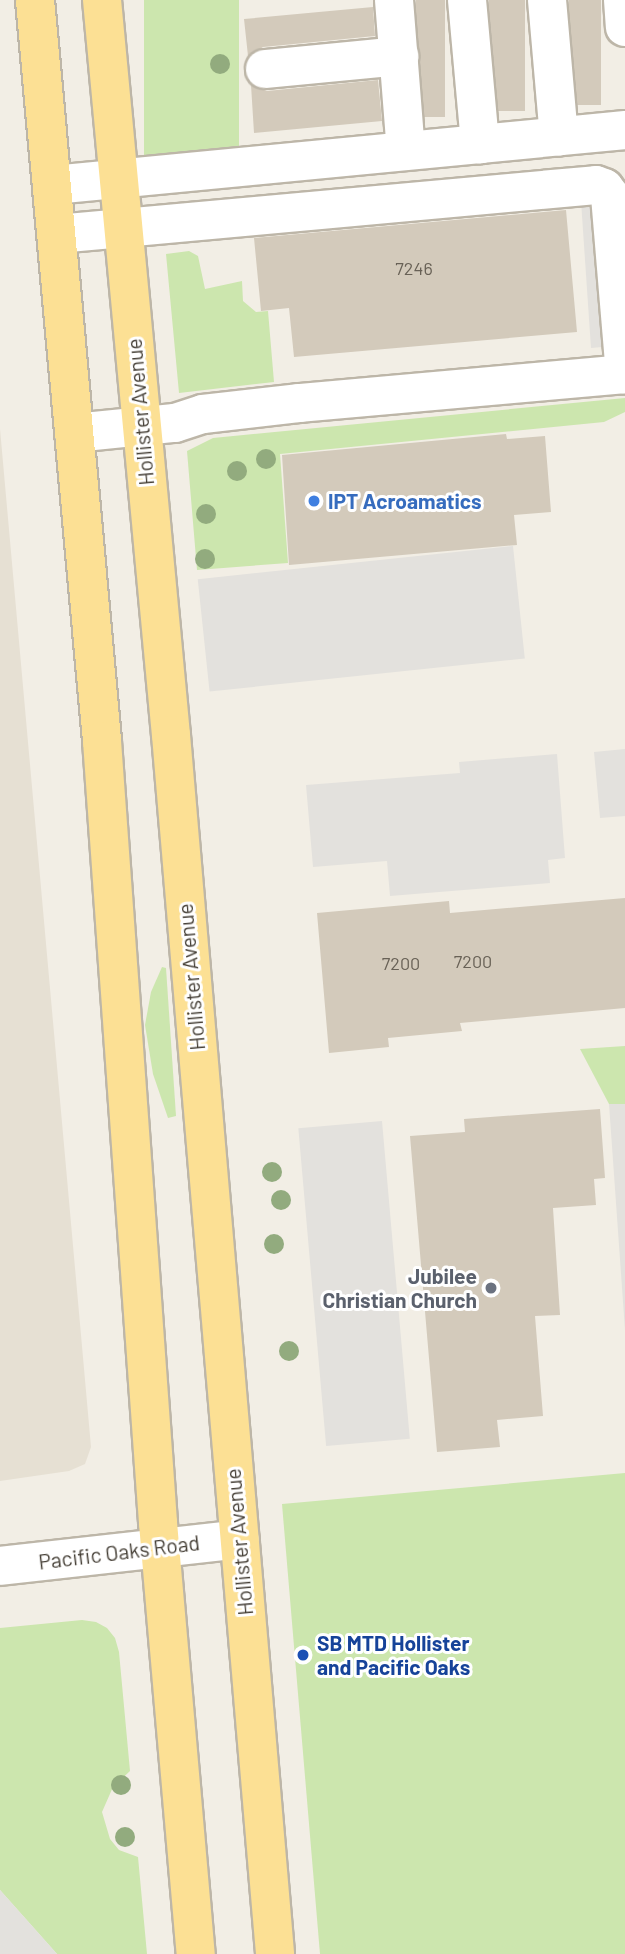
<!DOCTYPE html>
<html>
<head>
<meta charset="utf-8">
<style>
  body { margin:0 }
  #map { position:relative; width:625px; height:1954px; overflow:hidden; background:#f2eee5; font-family:Barlow,sans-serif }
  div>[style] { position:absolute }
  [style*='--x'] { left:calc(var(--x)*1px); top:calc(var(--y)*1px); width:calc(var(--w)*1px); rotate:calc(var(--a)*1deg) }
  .residential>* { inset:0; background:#e6e0d3 }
  .green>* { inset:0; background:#cce6ae; transform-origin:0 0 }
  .parking>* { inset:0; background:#e3e1dd; transform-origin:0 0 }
  .building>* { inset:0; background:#d3cabb; transform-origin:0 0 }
  .roads { filter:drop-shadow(2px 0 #bdb6a8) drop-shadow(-2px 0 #bdb6a8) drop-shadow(0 2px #bdb6a8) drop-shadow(0 -2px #bdb6a8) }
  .minor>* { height:38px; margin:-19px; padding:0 19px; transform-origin:19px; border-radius:19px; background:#fff }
  .major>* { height:38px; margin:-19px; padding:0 19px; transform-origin:19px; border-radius:19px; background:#fce094 }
  .trees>* { width:20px; height:20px; margin:-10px; border-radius:50%; background:#92ab7e }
  .dots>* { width:19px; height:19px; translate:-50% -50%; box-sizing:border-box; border:4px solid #fff; border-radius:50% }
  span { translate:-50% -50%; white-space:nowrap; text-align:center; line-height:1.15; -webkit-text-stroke:6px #fff; paint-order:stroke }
  .number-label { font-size:18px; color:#686156 }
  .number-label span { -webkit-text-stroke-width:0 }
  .street-label { font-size:21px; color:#443e35 }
  .shop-label { font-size:21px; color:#366cbe; font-weight:700 }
  .left { translate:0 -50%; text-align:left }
  .worship-label { font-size:21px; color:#5b616d; font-weight:700 }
  .right { translate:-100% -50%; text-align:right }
  .transit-label { font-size:21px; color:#164399; font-weight:700 }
</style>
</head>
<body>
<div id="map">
  <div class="residential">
    <div style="clip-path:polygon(0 429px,91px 1447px,85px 1464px,69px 1471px,0 1481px)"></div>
  </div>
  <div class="green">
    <div style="left:144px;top:0;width:95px;height:155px"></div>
    <div style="clip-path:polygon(189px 251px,198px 256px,205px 289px,242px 281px,243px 301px,256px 312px,268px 311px,274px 382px,179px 393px,166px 254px)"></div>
    <div style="clip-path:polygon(625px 398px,625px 412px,604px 422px,280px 454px,288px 563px,197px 570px,187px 451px,213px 438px)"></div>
    <div style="clip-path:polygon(162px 967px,166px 968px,176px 1116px,168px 1118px,153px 1074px,145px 1025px,151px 992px)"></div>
    <div style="clip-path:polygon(625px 1046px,625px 1104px,609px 1104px,580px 1049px)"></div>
    <div style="clip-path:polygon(625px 1473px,625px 1954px,320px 1954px,282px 1504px)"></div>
    <div style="clip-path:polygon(82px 1620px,96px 1622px,107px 1628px,115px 1638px,119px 1652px,130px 1771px,113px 1787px,102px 1812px,110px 1839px,119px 1850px,138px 1857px,147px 1954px,57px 1954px,0 1890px,0 1628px)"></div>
  </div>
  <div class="parking">
    <div style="clip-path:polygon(625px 194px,625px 345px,591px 348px,581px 201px)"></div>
    <div style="left:513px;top:546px;width:113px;height:317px;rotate:84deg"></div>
    <div style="clip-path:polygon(625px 749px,625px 816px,600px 818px,594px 752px)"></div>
    <div style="clip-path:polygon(557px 754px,565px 858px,548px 860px,550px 883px,390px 896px,387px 861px,313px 867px,306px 785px,460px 773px,459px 762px)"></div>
    <div style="clip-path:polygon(609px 1104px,625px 1104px,625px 1330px)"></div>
    <div style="left:382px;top:1121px;width:319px;height:84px;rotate:85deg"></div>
    <div style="clip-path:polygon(0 1890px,57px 1954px,0 1954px)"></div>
  </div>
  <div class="building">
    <div style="left:416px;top:0;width:29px;height:117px"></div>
    <div style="left:489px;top:0;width:36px;height:111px"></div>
    <div style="left:569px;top:0;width:32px;height:105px"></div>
    <div style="clip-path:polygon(373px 7px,375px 36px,263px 47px,248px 56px,244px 19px)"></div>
    <div style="clip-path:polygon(378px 80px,382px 121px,254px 133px,251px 85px,267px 91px)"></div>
    <div style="clip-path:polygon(566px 210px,577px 332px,294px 357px,289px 308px,261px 311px,254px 238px)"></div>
    <div style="clip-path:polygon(506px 434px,507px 439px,545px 436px,551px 512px,514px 515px,517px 545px,289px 565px,282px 455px)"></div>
    <div style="clip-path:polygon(625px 898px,625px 1008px,460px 1023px,462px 1031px,388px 1038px,389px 1047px,329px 1053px,317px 913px,449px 901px,450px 913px)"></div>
    <div style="clip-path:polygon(600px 1109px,605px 1178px,594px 1179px,596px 1205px,553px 1208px,560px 1315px,535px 1316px,543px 1416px,497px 1420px,500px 1447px,437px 1452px,410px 1136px,465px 1132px,464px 1119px)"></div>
  </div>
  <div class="roads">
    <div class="minor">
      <div style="--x:394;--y:0;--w:151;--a:85.5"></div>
      <div style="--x:467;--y:0;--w:145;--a:84.8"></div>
      <div style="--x:547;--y:0;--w:137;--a:85"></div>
      <div style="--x:623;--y:0;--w:27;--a:86"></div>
      <div style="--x:265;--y:69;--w:135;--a:-5.5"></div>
      <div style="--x:53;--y:185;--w:575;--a:-5.49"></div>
      <div style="--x:57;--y:234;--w:541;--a:-5.19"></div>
      <div style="--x:596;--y:185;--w:9;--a:21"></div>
      <div style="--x:604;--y:188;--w:10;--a:53"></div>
      <div style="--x:610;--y:196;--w:179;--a:85.2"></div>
      <div style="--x:74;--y:433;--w:101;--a:-5.7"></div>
      <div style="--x:175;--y:423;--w:29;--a:-18"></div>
      <div style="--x:203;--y:414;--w:98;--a:-6.5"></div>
      <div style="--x:300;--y:403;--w:326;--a:-5.1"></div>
      <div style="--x:0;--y:1566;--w:241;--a:-6.4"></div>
    </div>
    <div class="major">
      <div style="--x:35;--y:0;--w:744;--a:84.83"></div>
      <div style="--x:102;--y:741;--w:784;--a:85.9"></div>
      <div style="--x:158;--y:1523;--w:433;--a:85"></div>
      <div style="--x:102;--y:0;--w:738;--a:84.64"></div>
      <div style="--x:171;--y:735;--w:1223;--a:85.12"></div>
    </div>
  </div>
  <div class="trees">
    <div style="left:220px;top:64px"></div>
    <div style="left:266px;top:459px"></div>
    <div style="left:237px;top:471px"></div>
    <div style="left:206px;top:514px"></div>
    <div style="left:205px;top:559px"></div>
    <div style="left:272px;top:1172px"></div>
    <div style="left:281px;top:1200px"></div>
    <div style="left:274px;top:1244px"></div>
    <div style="left:289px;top:1351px"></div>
    <div style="left:121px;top:1785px"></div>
    <div style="left:125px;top:1837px"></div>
  </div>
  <div class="dots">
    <div style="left:314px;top:501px;background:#3f7fe0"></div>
    <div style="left:491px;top:1288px;background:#6b7280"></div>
    <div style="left:303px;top:1655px;background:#1a4fb4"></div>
  </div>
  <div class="number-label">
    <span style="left:414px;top:268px">7246</span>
    <span style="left:473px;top:961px">7200</span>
    <span style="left:401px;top:963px">7200</span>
  </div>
  <div class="street-label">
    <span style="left:140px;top:412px;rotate:-95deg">Hollister Avenue</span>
    <span style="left:191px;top:977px;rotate:-95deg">Hollister Avenue</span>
    <span style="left:239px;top:1542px;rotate:-95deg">Hollister Avenue</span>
    <span style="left:119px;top:1552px;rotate:-7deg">Pacific Oaks Road</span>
  </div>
  <div class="shop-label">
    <span class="left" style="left:328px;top:501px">IPT Acroamatics</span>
  </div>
  <div class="worship-label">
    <span class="right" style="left:477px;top:1288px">Jubilee<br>Christian Church</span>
  </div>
  <div class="transit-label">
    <span class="left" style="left:317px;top:1655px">SB MTD Hollister<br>and Pacific Oaks</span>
  </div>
</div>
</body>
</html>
